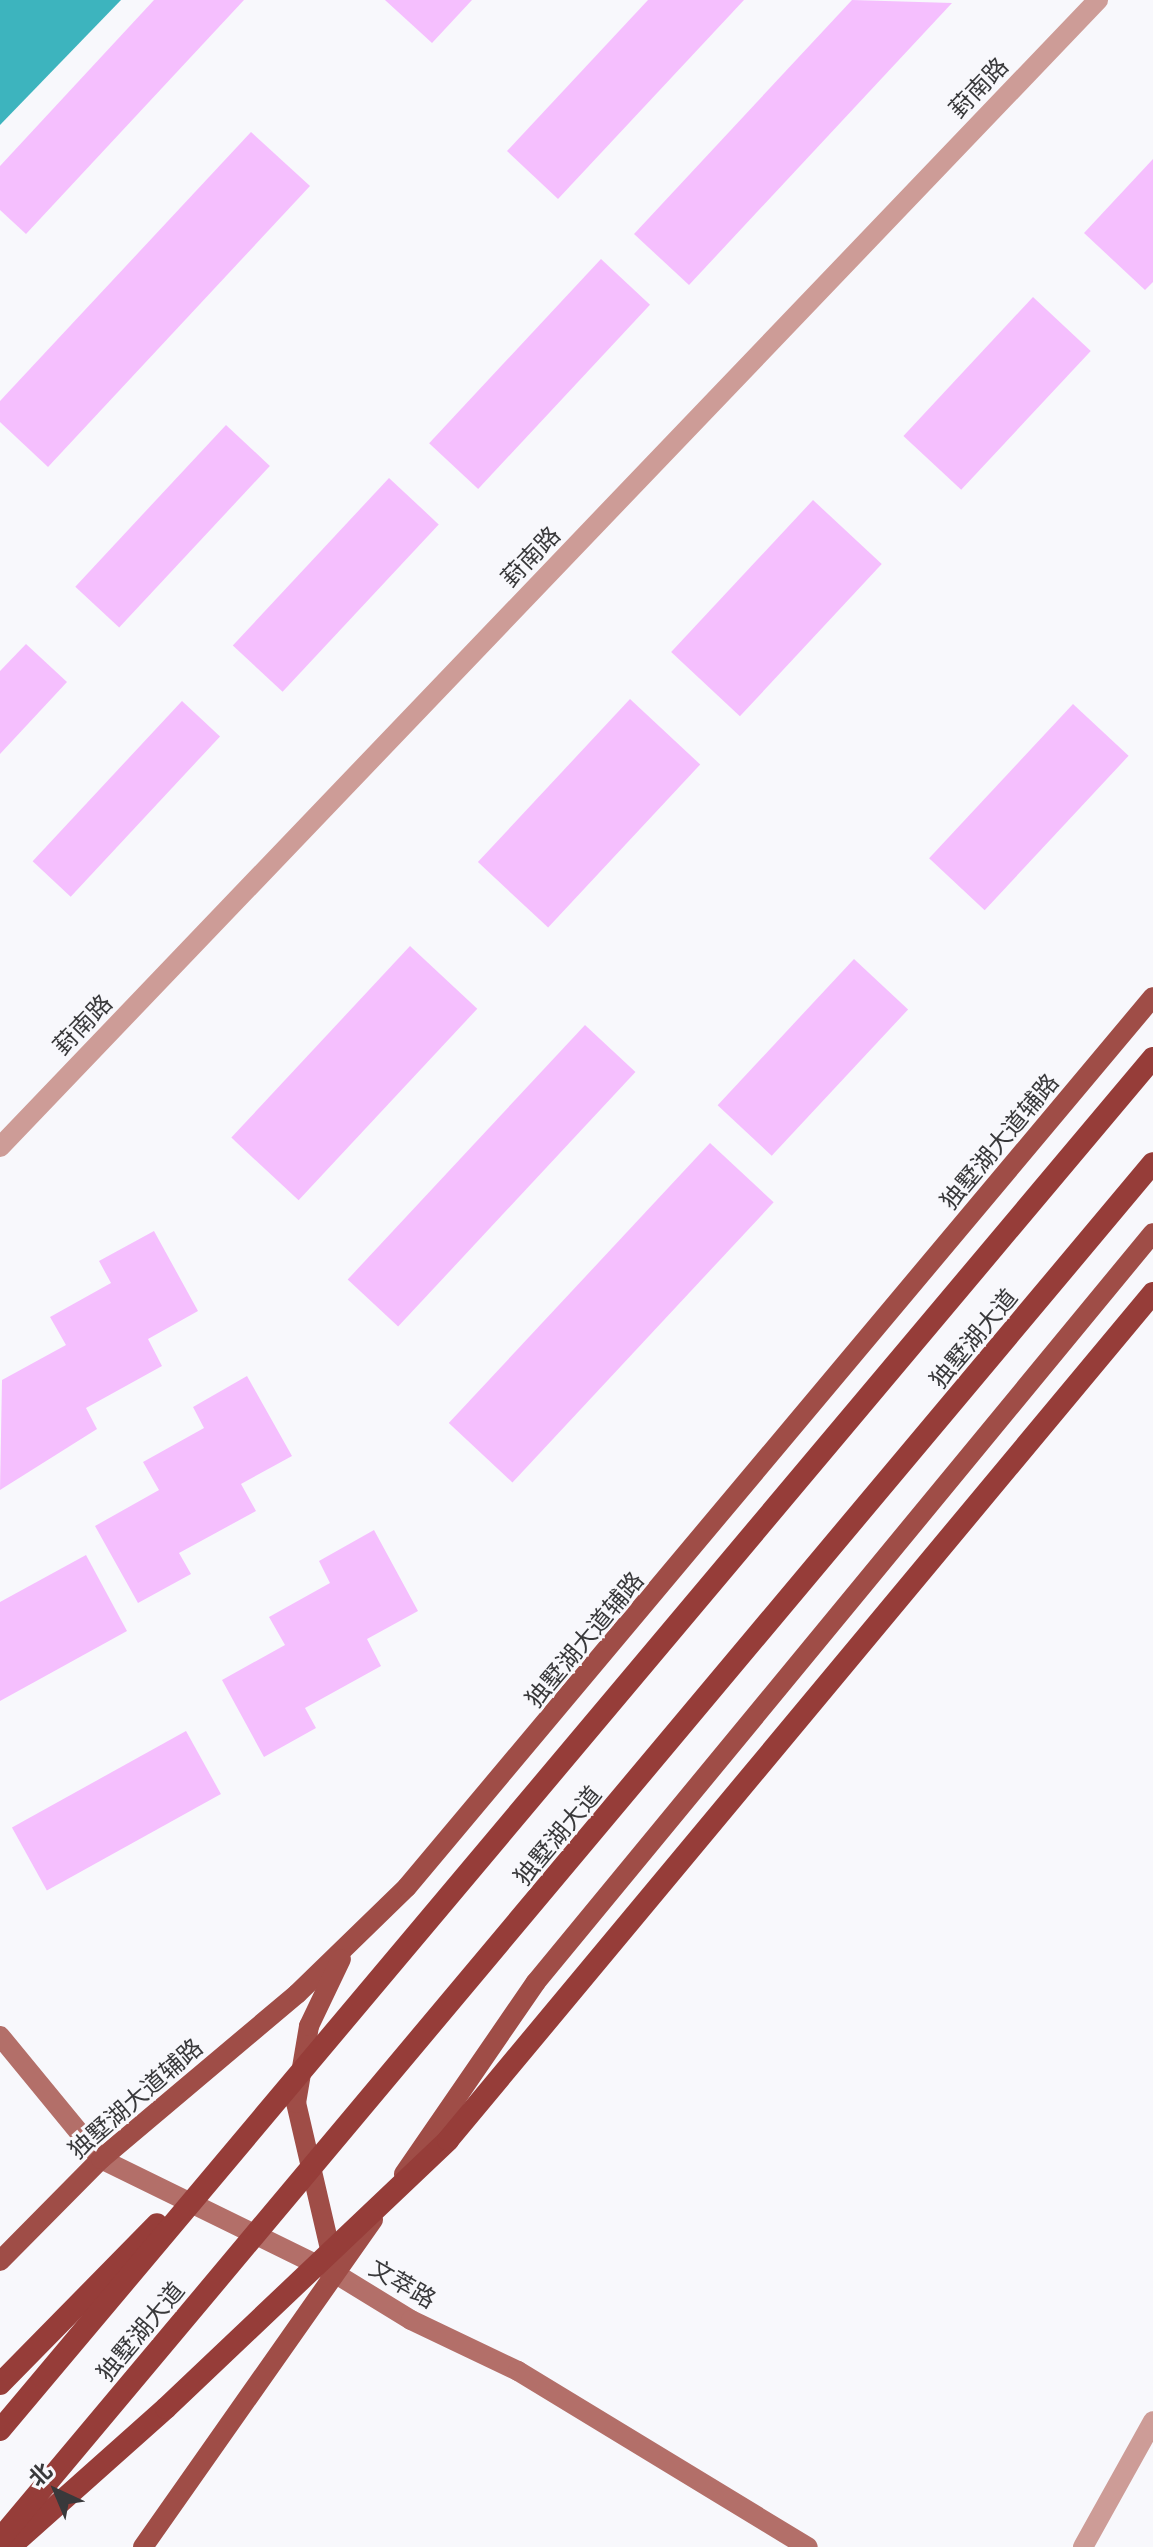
<!DOCTYPE html>
<html>
<head>
<meta charset="utf-8">
<style>
  body { margin:0 }
  #map { position:relative; width:1153px; height:2547px; overflow:hidden; background:#f8f8fc; font-family:Barlow,"Noto Sans SC",sans-serif }
  div>[style] { position:absolute }
  [style*='--x'] { left:calc(var(--x)*1px); top:calc(var(--y)*1px); width:calc(var(--w)*1px); rotate:calc(var(--a)*1deg) }
  .water>* { inset:0; background:#3db4be }
  .building>* { inset:0; background:#f5bffe; transform-origin:0 0 }
  .minor>* { height:20px; margin:-10px; padding:0 10px; transform-origin:10px; border-radius:10px; background:#cd9c97 }
  .secondary>* { height:20px; margin:-10px; padding:0 10px; transform-origin:10px; border-radius:10px; background:#b36f69 }
  .primary>* { height:20px; margin:-10px; padding:0 10px; transform-origin:10px; border-radius:10px; background:#9f4d47 }
  .trunk>* { height:22px; margin:-11px; padding:0 11px; transform-origin:11px; border-radius:11px; background:#963d39 }
  .trunk-bridge>* { height:22px; margin:-11px; padding:0 11px; transform-origin:11px; border-radius:11px; background:#963d39 }
  span { translate:-50% -50%; white-space:nowrap; text-align:center; line-height:1.15; -webkit-text-stroke:6px #f8f8fc; paint-order:stroke }
  .street-label { font-size:24px; color:#39393b }
  .north { position:absolute; left:16px; top:2451px; width:80px; height:80px; -webkit-text-stroke:6px #f8f8fc; paint-order:stroke; rotate:316deg; font-size:22px; font-weight:700; line-height:32px; text-align:center; color:#39393b }
  .north::after { content:''; display:block; margin:auto; width:28px; height:36px; background:#39393b; clip-path:polygon(50% 0,100% 100%,50% 72%,0 100%) }
</style>
</head>
<body>
<div id="map">
  <div class="water">
    <div style="clip-path:polygon(0 0,121px 0,0 125px)"></div>
  </div>
  <div class="building">
    <div style="clip-path:polygon(154px 0,244px 0,26px 234px,0 210px,0 166px)"></div>
    <div style="clip-path:polygon(385px 0,472px 0,432px 43px)"></div>
    <div style="clip-path:polygon(648px 0,744px 0,558px 199px,507px 151px)"></div>
    <div style="clip-path:polygon(852px 0,952px 3px,689px 285px,634px 234px)"></div>
    <div style="clip-path:polygon(251px 132px,310px 186px,48px 467px,0 422px,0 401px)"></div>
    <div style="clip-path:polygon(1153px 159px,1153px 282px,1145px 290px,1084px 233px)"></div>
    <div style="left:601px;top:259px;width:67px;height:252px;rotate:43deg"></div>
    <div style="left:1033px;top:297px;width:79px;height:190px;rotate:43deg"></div>
    <div style="left:226px;top:425px;width:60px;height:221px;rotate:43deg"></div>
    <div style="left:389px;top:478px;width:68px;height:229px;rotate:43deg"></div>
    <div style="left:813px;top:500px;width:94px;height:208px;rotate:43deg"></div>
    <div style="clip-path:polygon(26px 644px,67px 682px,0 754px,0 671px)"></div>
    <div style="left:630px;top:699px;width:96px;height:223px;rotate:43deg"></div>
    <div style="left:182px;top:701px;width:52px;height:219px;rotate:43deg"></div>
    <div style="left:1073px;top:704px;width:76px;height:211px;rotate:43deg"></div>
    <div style="left:410px;top:946px;width:92px;height:262px;rotate:43deg"></div>
    <div style="left:854px;top:959px;width:74px;height:200px;rotate:43deg"></div>
    <div style="left:585px;top:1025px;width:69px;height:348px;rotate:43deg"></div>
    <div style="left:710px;top:1143px;width:87px;height:383px;rotate:43deg"></div>
    <div style="clip-path:polygon(154px 1231px,198px 1311px,148px 1339px,162px 1366px,86px 1408px,97px 1429px,0 1490px,2px 1380px,66px 1345px,50px 1317px,111px 1283px,99px 1261px)"></div>
    <div style="clip-path:polygon(247px 1376px,292px 1456px,241px 1484px,256px 1511px,179px 1553px,191px 1574px,138px 1603px,95px 1526px,159px 1490px,143px 1462px,204px 1428px,193px 1407px)"></div>
    <div style="clip-path:polygon(374px 1530px,418px 1611px,367px 1639px,381px 1666px,305px 1708px,316px 1728px,264px 1757px,222px 1680px,285px 1645px,269px 1617px,330px 1583px,319px 1561px)"></div>
    <div style="clip-path:polygon(86px 1555px,127px 1631px,0 1701px,0 1602px)"></div>
    <div style="left:186px;top:1731px;width:72px;height:199px;rotate:61deg"></div>
  </div>
  <div class="minor">
    <div style="--x:0;--y:1147;--w:1588;--a:-46.25"></div>
    <div style="--x:1083;--y:2547;--w:144;--a:-60.9"></div>
  </div>
  <div class="secondary">
    <div style="--x:0;--y:2036;--w:159;--a:50.6"></div>
    <div style="--x:101;--y:2159;--w:262;--a:26.1"></div>
    <div style="--x:336;--y:2274;--w:88;--a:31.5"></div>
    <div style="--x:411;--y:2320;--w:119;--a:25.5"></div>
    <div style="--x:518;--y:2371;--w:339;--a:31.3"></div>
  </div>
  <div class="primary">
    <div style="--x:404;--y:2174;--w:233;--a:-55.5"></div>
    <div style="--x:536;--y:1982;--w:970;--a:-50.52"></div>
    <div style="--x:0;--y:2261;--w:144;--a:-45.3"></div>
    <div style="--x:101;--y:2159;--w:256;--a:-40.1"></div>
    <div style="--x:297;--y:1994;--w:153;--a:-44.2"></div>
    <div style="--x:407;--y:1887;--w:1161;--a:-50.03"></div>
    <div style="--x:334;--y:2266;--w:167;--a:-103.1"></div>
    <div style="--x:296;--y:2103;--w:78;--a:-80.4"></div>
    <div style="--x:309;--y:2026;--w:74;--a:-64.5"></div>
    <div style="--x:143;--y:2547;--w:400;--a:-54.9"></div>
  </div>
  <div class="trunk">
    <div style="--x:10;--y:2547;--w:209;--a:-41.7"></div>
  </div>
  <div class="trunk-bridge">
    <div style="--x:0;--y:2384;--w:224;--a:-45.5"></div>
    <div style="--x:166;--y:2408;--w:389;--a:-43.5"></div>
    <div style="--x:448;--y:2140;--w:1102;--a:-50.23"></div>
    <div style="--x:0;--y:2430;--w:1792;--a:-49.96"></div>
    <div style="--x:0;--y:2539;--w:1795;--a:-50.04"></div>
  </div>
  <div class="street-label">
    <span style="left:978px;top:87px;rotate:-46deg">葑南路</span>
    <span style="left:530px;top:556px;rotate:-46deg">葑南路</span>
    <span style="left:82px;top:1024px;rotate:-46deg">葑南路</span>
    <span style="left:999px;top:1141px;rotate:-50deg">独墅湖大道辅路</span>
    <span style="left:973px;top:1338px;rotate:-50deg">独墅湖大道</span>
    <span style="left:584px;top:1639px;rotate:-50deg">独墅湖大道辅路</span>
    <span style="left:557px;top:1835px;rotate:-50deg">独墅湖大道</span>
    <span style="left:135px;top:2098px;rotate:-41deg">独墅湖大道辅路</span>
    <span style="left:403px;top:2283px;rotate:30deg">文萃路</span>
    <span style="left:140px;top:2331px;rotate:-50deg">独墅湖大道</span>
  </div>
  <div class="north">北</div>
</div>
</body>
</html>
